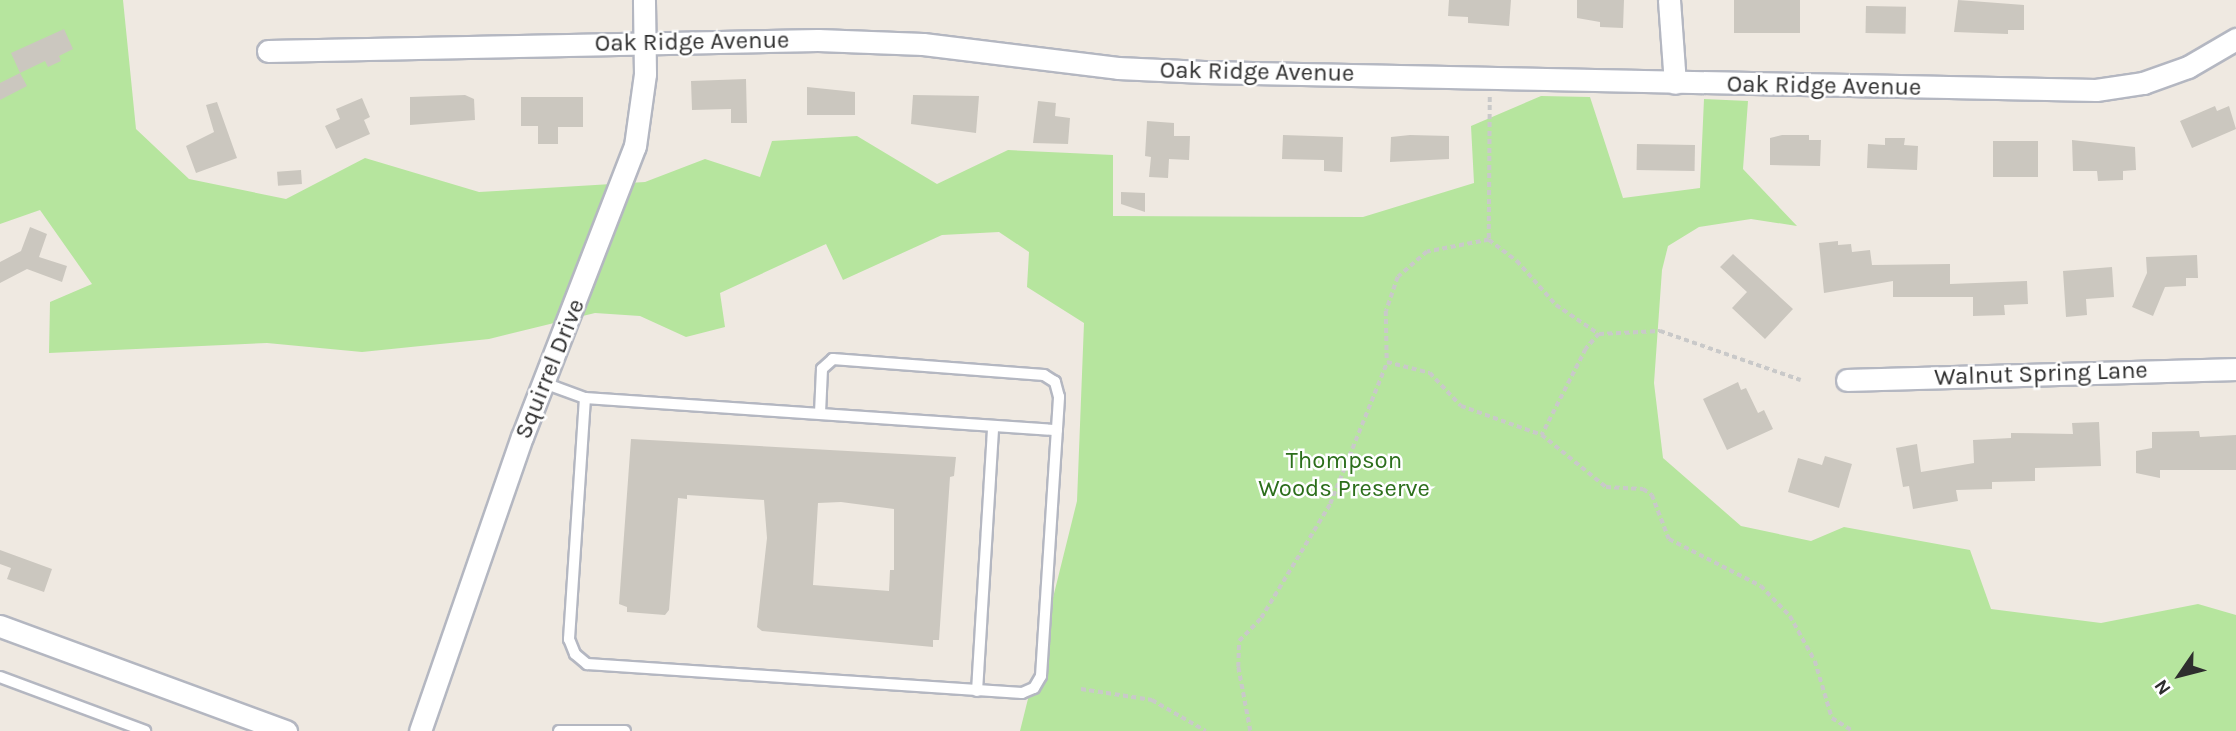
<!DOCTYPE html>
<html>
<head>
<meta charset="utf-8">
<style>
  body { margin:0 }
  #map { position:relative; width:2236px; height:731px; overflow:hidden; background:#efe9e1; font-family:Karla,sans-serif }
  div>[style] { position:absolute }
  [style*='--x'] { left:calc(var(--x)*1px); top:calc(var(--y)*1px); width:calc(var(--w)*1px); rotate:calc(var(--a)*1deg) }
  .green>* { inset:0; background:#b6e59e }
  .building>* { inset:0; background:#cbc7bf; transform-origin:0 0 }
  .path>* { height:3.5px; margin-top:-1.75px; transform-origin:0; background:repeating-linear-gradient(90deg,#c9c9c9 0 5px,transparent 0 8.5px) }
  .roads { filter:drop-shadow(2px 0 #b4b7c1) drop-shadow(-2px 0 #b4b7c1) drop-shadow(0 2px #b4b7c1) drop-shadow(0 -2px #b4b7c1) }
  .service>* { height:10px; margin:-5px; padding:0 5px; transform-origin:5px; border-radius:5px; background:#fff }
  .minor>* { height:21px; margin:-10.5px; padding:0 10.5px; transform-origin:10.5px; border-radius:10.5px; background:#fff }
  span { translate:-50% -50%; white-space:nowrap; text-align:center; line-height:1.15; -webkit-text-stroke:5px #fff; paint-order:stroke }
  .street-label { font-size:24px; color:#2e2e2e }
  .park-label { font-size:24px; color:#2c6e1b }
  .north { position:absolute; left:2145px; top:640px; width:70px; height:70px; -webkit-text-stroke:5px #fff; paint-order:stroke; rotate:235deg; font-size:19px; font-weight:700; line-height:28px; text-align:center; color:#2e2e2e }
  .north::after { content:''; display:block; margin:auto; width:24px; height:32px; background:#2e2e2e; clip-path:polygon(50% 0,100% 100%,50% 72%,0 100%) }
</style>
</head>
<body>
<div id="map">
  <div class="green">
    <div style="clip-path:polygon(0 0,123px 0,136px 129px,189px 179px,286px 199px,365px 158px,479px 192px,645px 182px,705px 159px,760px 177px,772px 141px,857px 136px,937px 184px,1008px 150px,1113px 155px,1113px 216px,1363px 217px,1474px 183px,1471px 126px,1541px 96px,1590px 97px,1623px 198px,1700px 188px,1704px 99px,1748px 101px,1743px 169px,1797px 226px,1751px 219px,1699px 227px,1668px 246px,1662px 270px,1654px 383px,1663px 458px,1741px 526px,1811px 541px,1844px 527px,1970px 550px,1991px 609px,2101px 623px,2198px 604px,2236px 615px,2236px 731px,1020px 731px,1077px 501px,1084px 323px,1027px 287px,1029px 252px,999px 232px,942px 235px,843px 280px,826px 244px,720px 293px,725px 327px,686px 337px,640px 316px,595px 313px,489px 339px,362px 352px,267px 343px,49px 353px,50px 302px,92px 284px,40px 210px,0 224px)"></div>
  </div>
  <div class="building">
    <div style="clip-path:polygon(1449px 0,1511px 0,1509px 26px,1468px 23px,1468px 17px,1448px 16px)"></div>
    <div style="clip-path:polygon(1577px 0,1624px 0,1623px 28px,1600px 27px,1600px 22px,1577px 18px)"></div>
    <div style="left:1734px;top:0;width:66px;height:33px"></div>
    <div style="clip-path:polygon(1958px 0,2024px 5px,2024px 30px,2008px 30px,2008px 34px,1954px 32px)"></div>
    <div style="left:1866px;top:6px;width:40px;height:27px;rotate:1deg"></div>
    <div style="clip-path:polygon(64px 29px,73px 49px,59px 56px,61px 61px,48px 67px,45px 61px,20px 73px,11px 53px)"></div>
    <div style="clip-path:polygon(20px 73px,27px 86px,0 100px,0 83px)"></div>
    <div style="clip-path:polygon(746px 79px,747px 123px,731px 123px,731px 109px,692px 110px,691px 81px)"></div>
    <div style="clip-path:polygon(807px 87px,855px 92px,855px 115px,807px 115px)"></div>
    <div style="clip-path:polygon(465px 95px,474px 99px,475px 120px,410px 125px,410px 97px)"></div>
    <div style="clip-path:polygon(913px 95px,979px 96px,976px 133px,911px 124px)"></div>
    <div style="clip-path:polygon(521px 97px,583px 97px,583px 127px,558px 127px,558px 144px,538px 144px,538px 126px,521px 126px)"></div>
    <div style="clip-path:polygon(362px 98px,370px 117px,364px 120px,370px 134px,336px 149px,325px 126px,340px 119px,336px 109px)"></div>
    <div style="clip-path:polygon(1038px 101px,1056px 103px,1055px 116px,1070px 118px,1068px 144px,1033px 143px)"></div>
    <div style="clip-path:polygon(217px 102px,237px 158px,196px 173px,186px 146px,214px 132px,206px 105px)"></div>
    <div style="clip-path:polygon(2215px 106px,2217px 111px,2229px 106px,2236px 129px,2192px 148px,2180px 121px)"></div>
    <div style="clip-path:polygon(1147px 121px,1174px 123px,1174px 136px,1190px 136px,1189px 160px,1169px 159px,1168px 178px,1149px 177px,1151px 157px,1145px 156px)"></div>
    <div style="clip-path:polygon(1283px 135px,1343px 137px,1342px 172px,1324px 171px,1324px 160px,1282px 159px)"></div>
    <div style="clip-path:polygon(1410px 135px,1449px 136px,1449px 159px,1390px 162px,1391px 137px)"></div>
    <div style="clip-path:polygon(1782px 135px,1809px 135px,1809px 140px,1821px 140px,1820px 166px,1770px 165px,1770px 138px)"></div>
    <div style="clip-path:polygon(1885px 138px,1905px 138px,1904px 145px,1918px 146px,1917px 170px,1867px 168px,1868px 144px,1885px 145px)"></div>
    <div style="clip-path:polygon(2072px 140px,2135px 147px,2136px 170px,2123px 171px,2123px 180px,2098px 181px,2097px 171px,2073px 171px)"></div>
    <div style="left:1993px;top:141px;width:45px;height:36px"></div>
    <div style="left:1637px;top:144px;width:58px;height:26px;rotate:1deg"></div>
    <div style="left:301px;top:170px;width:14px;height:24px;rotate:86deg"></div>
    <div style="clip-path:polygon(1121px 192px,1145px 193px,1145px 212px,1121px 204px)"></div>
    <div style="clip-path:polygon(30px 227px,47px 234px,39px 257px,67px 266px,62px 282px,27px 269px,0 283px,0 262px,21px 251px)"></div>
    <div style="clip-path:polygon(1838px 241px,1838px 245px,1851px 244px,1852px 252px,1870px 250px,1872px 265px,1950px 264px,1950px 284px,2027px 281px,2028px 304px,2004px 305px,2005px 315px,1973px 316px,1973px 297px,1893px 297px,1893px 281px,1824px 293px,1819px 243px)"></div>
    <div style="clip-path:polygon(1733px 254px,1793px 309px,1765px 339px,1732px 308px,1747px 292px,1720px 267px)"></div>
    <div style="clip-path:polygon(2197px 255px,2198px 278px,2186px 278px,2186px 286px,2165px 287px,2153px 316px,2132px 307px,2147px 273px,2146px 257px)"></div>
    <div style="clip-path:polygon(2112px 267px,2114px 297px,2086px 299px,2087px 315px,2066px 317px,2063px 271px)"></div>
    <div style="clip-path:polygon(1738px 382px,1741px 390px,1746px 388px,1758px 413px,1764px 410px,1773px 429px,1727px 450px,1703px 399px)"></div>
    <div style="clip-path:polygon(2099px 422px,2101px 466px,2035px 468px,2035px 481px,1992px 482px,1992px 489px,1956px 490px,1958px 501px,1913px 509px,1909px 486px,1903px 487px,1896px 448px,1917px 444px,1921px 472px,1974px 463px,1973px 440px,2011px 438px,2011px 433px,2073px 434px,2072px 423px)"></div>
    <div style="clip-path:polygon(2199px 431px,2200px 437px,2236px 435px,2236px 470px,2160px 470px,2160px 478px,2136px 473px,2136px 451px,2152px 448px,2152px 432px)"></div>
    <div style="clip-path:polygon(evenodd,631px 439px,956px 457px,954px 476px,950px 477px,939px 640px,933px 640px,933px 647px,762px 631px,757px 627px,767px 538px,764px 500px,687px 495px,687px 499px,678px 498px,669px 610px,665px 615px,627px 612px,627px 607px,619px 604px,631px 439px,841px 502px,894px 509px,894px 570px,890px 570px,889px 591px,813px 585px,818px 503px,841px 502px)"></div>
    <div style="clip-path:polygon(1825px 456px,1852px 464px,1839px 508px,1788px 492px,1798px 458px,1822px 465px)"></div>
    <div style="clip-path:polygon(0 550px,52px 569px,44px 592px,7px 579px,11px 568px,0 564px)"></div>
  </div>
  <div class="path">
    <div style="--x:1490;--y:97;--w:143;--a:90.4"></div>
    <div style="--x:1489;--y:240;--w:35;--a:37"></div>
    <div style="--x:1517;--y:261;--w:59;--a:48.4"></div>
    <div style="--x:1556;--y:305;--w:52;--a:34"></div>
    <div style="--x:1599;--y:334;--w:20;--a:131"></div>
    <div style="--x:1586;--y:349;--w:97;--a:117.1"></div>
    <div style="--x:1542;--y:435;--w:82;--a:39.1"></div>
    <div style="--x:1606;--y:487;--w:37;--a:3"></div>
    <div style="--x:1643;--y:489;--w:11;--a:34"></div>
    <div style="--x:1652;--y:495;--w:47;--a:68.9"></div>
    <div style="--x:1669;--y:539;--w:103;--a:27.1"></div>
    <div style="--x:1761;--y:586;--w:42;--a:46"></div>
    <div style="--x:1790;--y:616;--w:51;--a:60.9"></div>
    <div style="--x:1815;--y:661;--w:59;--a:73.4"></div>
    <div style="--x:1832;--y:718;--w:25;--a:32"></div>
    <div style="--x:1489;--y:240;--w:63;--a:169"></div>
    <div style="--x:1427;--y:252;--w:38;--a:139"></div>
    <div style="--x:1398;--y:277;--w:36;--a:109"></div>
    <div style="--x:1386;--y:311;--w:51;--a:88.9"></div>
    <div style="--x:1387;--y:362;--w:44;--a:14.3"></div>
    <div style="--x:1430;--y:373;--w:45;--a:46.8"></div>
    <div style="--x:1461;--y:406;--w:86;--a:19.7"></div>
    <div style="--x:1599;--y:334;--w:61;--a:-2.8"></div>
    <div style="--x:1660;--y:331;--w:149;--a:19.2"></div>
    <div style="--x:1081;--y:689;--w:72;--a:8.8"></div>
    <div style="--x:1152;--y:700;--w:62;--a:29.9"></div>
    <div style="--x:1250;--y:731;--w:65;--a:-100.6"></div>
    <div style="--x:1238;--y:667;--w:26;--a:-88"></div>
    <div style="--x:1239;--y:641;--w:32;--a:-46"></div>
    <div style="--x:1261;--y:618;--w:133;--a:-58.8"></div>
    <div style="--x:1330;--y:504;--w:153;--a:-68.1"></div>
  </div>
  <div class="roads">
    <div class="service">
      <div style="--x:544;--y:383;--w:44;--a:20.1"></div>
      <div style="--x:585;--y:398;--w:473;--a:3.9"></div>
      <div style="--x:585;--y:398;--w:242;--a:93.8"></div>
      <div style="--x:569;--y:639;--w:16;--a:68"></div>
      <div style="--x:575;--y:654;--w:16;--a:40"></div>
      <div style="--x:587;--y:664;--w:436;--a:3.8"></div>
      <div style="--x:1022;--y:693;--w:13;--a:-23"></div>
      <div style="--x:1034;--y:688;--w:14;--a:-60"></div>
      <div style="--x:1041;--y:676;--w:280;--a:-86.3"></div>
      <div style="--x:1059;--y:397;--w:16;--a:-105"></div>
      <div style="--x:1055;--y:382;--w:13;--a:-148"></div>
      <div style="--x:1044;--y:375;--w:212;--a:-175.7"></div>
      <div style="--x:833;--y:359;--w:15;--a:138"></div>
      <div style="--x:822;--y:369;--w:44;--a:92.6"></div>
      <div style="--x:0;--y:677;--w:155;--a:20.4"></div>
      <div style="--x:977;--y:691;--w:265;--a:-86.5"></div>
      <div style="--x:559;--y:731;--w:66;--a:0"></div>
    </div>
    <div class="minor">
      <div style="--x:1669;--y:0;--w:83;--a:85.9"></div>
      <div style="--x:268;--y:51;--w:550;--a:-1.15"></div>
      <div style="--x:818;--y:40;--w:105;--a:2.2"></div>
      <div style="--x:923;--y:44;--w:196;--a:7"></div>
      <div style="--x:1118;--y:68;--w:86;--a:2.7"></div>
      <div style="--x:1204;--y:72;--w:892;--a:1.16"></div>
      <div style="--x:2096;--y:90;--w:48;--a:-8.5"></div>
      <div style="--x:2143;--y:83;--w:48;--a:-19.6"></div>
      <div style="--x:2188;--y:67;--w:56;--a:-30.3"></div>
      <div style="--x:1847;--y:380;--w:389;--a:-1.6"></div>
      <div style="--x:0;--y:626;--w:305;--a:20.2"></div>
      <div style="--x:420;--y:731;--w:311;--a:-70.9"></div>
      <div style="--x:522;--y:437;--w:312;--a:-68.8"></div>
      <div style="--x:635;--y:146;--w:73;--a:-82.1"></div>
      <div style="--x:645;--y:74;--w:74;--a:-90.8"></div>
    </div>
  </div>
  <div class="street-label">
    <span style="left:692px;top:42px;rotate:-1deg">Oak Ridge Avenue</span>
    <span style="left:1257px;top:72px;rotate:1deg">Oak Ridge Avenue</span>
    <span style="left:1824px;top:86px;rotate:1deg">Oak Ridge Avenue</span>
    <span style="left:550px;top:369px;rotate:-68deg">Squirrel Drive</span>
    <span style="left:2041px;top:374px;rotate:-2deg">Walnut Spring Lane</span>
  </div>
  <div class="park-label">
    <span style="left:1344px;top:475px">Thompson<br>Woods Preserve</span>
  </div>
  <div class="north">N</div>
</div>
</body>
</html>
